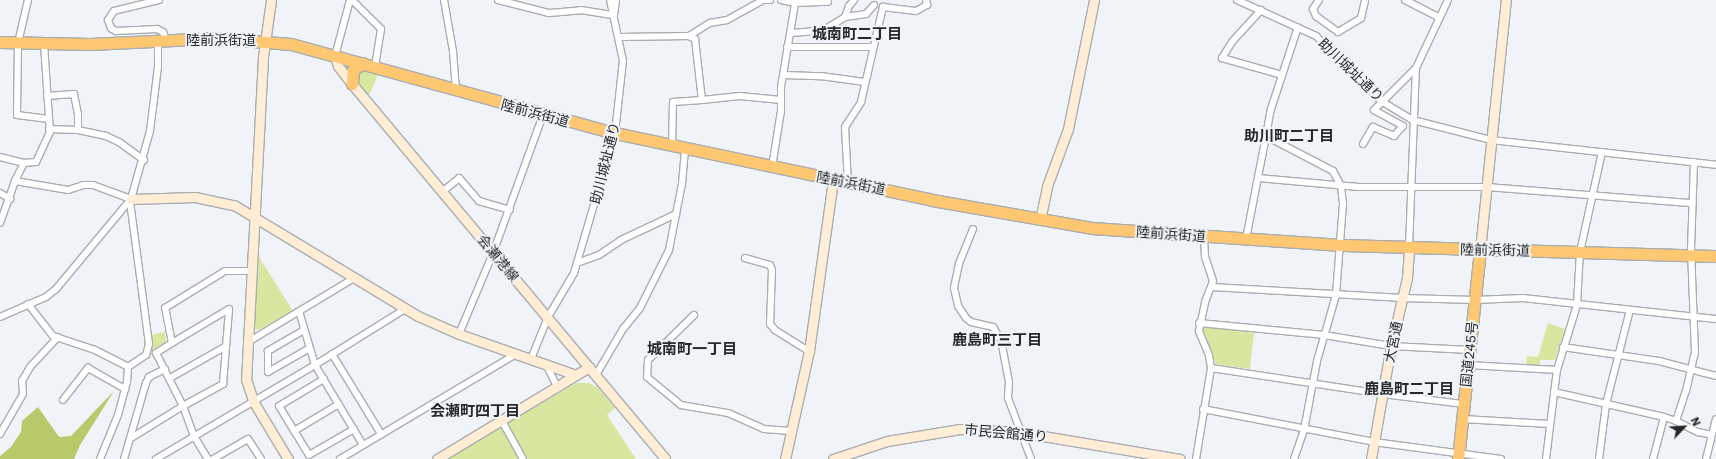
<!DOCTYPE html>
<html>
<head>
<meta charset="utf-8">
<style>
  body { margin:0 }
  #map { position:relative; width:1716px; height:459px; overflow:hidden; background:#f0f4f8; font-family:"Work Sans","Noto Sans JP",sans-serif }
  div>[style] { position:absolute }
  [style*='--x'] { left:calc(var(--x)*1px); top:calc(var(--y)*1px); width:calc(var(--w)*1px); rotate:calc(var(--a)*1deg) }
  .green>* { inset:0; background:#d8e79f }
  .forest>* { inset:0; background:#b7c968 }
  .roads { filter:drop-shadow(1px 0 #a9adb1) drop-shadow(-1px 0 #a9adb1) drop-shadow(0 1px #a9adb1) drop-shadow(0 -1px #a9adb1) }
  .street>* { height:6px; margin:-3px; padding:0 3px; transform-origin:3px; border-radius:3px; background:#fff }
  .secondary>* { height:9px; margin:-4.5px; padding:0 4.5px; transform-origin:4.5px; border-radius:4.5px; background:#ffeed5 }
  .highway>* { height:11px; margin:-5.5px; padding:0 5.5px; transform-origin:5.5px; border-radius:5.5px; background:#fec772 }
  span { translate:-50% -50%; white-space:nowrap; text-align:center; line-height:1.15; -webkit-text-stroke:4px #f0f4f8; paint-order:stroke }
  .street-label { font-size:14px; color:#26282a }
  .neighbourhood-label { font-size:15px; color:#26282a; font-weight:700 }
  .north { position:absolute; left:1664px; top:407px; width:40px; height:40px; -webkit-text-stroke:3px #f0f4f8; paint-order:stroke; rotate:65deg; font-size:11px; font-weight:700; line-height:16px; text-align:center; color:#26282a }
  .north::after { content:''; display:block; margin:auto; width:14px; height:18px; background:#26282a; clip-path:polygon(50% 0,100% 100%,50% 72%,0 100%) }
</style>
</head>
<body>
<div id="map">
  <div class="green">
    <div style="clip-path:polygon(361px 68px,378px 74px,370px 94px,365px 95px,354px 82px,356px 73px)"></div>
    <div style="clip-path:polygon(259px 257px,293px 311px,258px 330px,252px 328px,256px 259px)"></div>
    <div style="clip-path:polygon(1548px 323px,1565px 329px,1555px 360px,1540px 360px,1540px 366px,1526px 365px,1527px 356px,1538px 357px)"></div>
    <div style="clip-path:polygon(1204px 326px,1254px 333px,1250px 369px,1216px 364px,1203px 333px)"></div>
    <div style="clip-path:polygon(165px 332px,166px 342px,150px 351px,150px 335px)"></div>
    <div style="clip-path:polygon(576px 383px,589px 383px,598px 388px,615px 408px,607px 415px,636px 459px,447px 459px)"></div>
  </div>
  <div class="forest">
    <div style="clip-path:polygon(114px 391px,80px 445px,74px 459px,0 459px,0 456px,11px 447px,21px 432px,22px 421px,38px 407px,59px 437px,71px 436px)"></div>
  </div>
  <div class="roads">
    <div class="street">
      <div style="--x:28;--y:0;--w:44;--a:103.1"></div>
      <div style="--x:18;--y:43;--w:72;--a:90.8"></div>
      <div style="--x:17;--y:115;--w:32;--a:7"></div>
      <div style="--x:159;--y:0;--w:46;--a:166.3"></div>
      <div style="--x:114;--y:11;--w:11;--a:124"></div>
      <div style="--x:108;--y:20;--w:9;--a:69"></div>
      <div style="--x:111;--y:28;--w:6;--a:31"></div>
      <div style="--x:116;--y:31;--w:41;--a:-2.8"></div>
      <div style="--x:157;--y:29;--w:7;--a:27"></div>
      <div style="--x:163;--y:32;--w:9;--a:69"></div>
      <div style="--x:352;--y:0;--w:41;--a:45"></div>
      <div style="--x:381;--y:29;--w:38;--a:99"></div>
      <div style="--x:444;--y:0;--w:52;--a:80"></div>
      <div style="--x:453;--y:51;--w:40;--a:85.7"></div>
      <div style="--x:498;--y:0;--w:53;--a:14.3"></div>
      <div style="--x:549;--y:13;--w:32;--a:-5"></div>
      <div style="--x:581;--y:10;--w:33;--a:9"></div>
      <div style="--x:614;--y:15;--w:15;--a:-82"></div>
      <div style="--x:761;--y:0;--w:9;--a:0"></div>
      <div style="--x:781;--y:0;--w:14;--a:12"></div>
      <div style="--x:795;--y:3;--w:2;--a:-117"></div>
      <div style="--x:1237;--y:0;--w:87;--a:24.5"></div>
      <div style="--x:1316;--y:36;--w:92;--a:45"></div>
      <div style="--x:1381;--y:101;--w:37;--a:31"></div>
      <div style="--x:1413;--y:120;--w:81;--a:14.4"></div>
      <div style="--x:1491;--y:140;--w:226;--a:6.3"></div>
      <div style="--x:1319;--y:0;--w:11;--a:124"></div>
      <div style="--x:1313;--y:9;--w:8;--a:67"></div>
      <div style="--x:1316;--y:16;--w:27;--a:36"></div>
      <div style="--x:1338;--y:32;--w:27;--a:-31"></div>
      <div style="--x:1361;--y:18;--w:18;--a:-77"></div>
      <div style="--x:1405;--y:0;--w:39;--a:27"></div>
      <div style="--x:1261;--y:10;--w:43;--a:132.2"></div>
      <div style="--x:1232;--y:42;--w:19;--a:122"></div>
      <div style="--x:1222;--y:58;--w:62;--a:15.8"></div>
      <div style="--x:845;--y:17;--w:12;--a:-70"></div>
      <div style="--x:849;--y:6;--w:8;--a:-50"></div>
      <div style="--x:790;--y:33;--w:32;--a:-4"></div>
      <div style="--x:822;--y:31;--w:27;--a:-31"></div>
      <div style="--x:845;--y:17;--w:21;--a:-8"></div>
      <div style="--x:866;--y:14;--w:12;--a:-48"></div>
      <div style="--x:689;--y:36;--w:25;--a:-32"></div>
      <div style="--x:710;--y:23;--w:17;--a:-10"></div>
      <div style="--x:727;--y:20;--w:39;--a:-29"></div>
      <div style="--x:620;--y:37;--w:69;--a:-0.8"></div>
      <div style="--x:689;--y:36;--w:7;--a:27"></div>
      <div style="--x:695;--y:39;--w:61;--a:83.5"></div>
      <div style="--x:702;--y:100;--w:29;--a:176"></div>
      <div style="--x:673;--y:102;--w:44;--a:91.3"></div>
      <div style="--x:44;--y:44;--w:88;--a:86.1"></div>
      <div style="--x:50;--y:132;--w:33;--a:115"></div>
      <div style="--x:36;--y:162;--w:12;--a:175"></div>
      <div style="--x:24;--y:163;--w:20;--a:117"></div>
      <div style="--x:15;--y:181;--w:54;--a:9.6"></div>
      <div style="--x:68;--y:190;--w:16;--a:-18"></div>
      <div style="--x:83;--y:185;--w:10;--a:0"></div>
      <div style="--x:93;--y:185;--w:40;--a:20.2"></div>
      <div style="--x:787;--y:47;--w:86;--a:0"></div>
      <div style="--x:335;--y:56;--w:58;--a:-75"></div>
      <div style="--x:783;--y:75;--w:38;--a:2"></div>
      <div style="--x:821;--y:76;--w:44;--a:7.8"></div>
      <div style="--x:47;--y:96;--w:27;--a:-4"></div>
      <div style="--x:74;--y:94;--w:20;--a:79"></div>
      <div style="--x:78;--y:114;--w:16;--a:90"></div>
      <div style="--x:702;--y:100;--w:38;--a:-6"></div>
      <div style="--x:740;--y:96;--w:41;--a:5.6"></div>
      <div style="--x:49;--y:129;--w:29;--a:2"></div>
      <div style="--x:78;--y:130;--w:29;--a:12"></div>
      <div style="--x:106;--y:136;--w:14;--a:25"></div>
      <div style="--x:119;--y:142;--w:31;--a:36"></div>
      <div style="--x:1363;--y:144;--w:20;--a:-60"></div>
      <div style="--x:1373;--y:127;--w:23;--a:23"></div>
      <div style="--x:1394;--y:136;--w:13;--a:-48"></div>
      <div style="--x:1403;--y:126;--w:33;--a:-151"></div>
      <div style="--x:1374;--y:110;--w:59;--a:-45"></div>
      <div style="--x:0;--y:157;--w:25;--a:14"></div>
      <div style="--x:772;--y:167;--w:57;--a:-80.9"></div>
      <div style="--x:781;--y:111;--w:24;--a:-90"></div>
      <div style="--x:781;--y:87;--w:85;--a:-80.5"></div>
      <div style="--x:795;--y:3;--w:33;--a:-2"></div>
      <div style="--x:1258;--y:178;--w:101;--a:5.1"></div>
      <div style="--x:1359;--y:187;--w:128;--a:0"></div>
      <div style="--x:1487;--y:187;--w:206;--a:4.5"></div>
      <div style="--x:848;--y:183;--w:56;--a:-93.1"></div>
      <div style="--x:845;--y:127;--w:30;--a:-57"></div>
      <div style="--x:861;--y:102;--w:98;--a:-77"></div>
      <div style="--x:883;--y:7;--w:33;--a:7"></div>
      <div style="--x:916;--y:11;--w:13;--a:-29"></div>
      <div style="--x:927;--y:5;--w:5;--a:-101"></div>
      <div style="--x:442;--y:192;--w:22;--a:-39"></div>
      <div style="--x:459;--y:178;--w:30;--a:49"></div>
      <div style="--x:479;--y:201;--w:32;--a:16"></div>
      <div style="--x:0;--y:193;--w:12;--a:31"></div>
      <div style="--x:0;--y:223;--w:45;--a:-70.3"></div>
      <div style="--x:973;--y:229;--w:38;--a:112"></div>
      <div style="--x:959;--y:264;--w:25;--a:102"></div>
      <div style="--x:954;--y:288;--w:18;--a:77"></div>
      <div style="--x:958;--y:306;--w:14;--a:56"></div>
      <div style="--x:966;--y:318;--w:6;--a:39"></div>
      <div style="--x:971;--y:322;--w:23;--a:13"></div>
      <div style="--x:993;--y:327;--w:15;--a:58"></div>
      <div style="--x:1001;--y:340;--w:43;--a:79.2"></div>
      <div style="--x:1009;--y:382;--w:16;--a:94"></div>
      <div style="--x:1008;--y:398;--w:65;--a:69.3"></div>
      <div style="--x:1246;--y:239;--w:105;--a:-79"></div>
      <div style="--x:1409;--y:248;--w:180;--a:-87.8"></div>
      <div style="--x:1416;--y:68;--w:75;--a:-64.8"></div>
      <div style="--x:745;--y:258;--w:26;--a:16"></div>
      <div style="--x:770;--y:265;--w:5;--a:68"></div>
      <div style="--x:772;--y:270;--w:54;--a:92.1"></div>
      <div style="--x:770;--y:324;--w:8;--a:50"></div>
      <div style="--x:775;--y:330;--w:40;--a:32"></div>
      <div style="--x:577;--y:263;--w:23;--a:-20"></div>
      <div style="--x:599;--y:255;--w:27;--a:-34"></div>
      <div style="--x:621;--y:240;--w:61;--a:-25.3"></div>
      <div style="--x:1212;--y:287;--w:191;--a:3.3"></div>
      <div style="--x:1403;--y:298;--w:72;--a:1.6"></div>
      <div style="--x:1475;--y:300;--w:48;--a:-2.4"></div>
      <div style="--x:1523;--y:298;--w:194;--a:6.2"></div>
      <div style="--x:28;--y:304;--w:41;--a:52"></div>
      <div style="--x:53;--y:336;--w:44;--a:18.4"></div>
      <div style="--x:95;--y:350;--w:37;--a:27"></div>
      <div style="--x:694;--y:315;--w:64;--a:135.6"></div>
      <div style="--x:648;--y:360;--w:17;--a:93"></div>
      <div style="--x:647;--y:377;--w:44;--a:39.5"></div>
      <div style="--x:681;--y:405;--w:48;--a:9.7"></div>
      <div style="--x:728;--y:413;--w:39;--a:24"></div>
      <div style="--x:764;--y:429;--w:27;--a:4"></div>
      <div style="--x:0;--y:317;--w:50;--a:-23.5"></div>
      <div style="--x:46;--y:297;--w:13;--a:-39"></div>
      <div style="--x:56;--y:289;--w:117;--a:-50.2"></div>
      <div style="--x:131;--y:199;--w:71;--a:-74.4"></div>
      <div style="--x:150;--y:131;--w:64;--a:-82.9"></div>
      <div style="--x:158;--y:67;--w:26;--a:-90"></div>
      <div style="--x:1199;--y:323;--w:126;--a:5.5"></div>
      <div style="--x:1324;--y:335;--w:68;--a:9.3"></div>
      <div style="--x:1391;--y:346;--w:79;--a:2.9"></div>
      <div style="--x:304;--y:330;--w:42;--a:149.7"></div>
      <div style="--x:268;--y:351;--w:21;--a:90"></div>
      <div style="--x:268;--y:372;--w:48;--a:-29.7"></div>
      <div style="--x:459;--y:334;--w:88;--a:-67.2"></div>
      <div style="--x:493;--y:253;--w:147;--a:-70.1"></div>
      <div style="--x:248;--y:342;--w:124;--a:-31.1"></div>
      <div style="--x:172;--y:343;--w:19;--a:148"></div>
      <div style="--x:156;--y:353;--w:59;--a:63"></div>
      <div style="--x:183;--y:406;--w:46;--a:-28.8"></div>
      <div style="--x:223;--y:384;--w:75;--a:-85.4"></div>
      <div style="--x:229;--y:309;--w:66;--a:149.2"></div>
      <div style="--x:172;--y:343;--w:36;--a:-101"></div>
      <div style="--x:165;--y:308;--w:70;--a:-31.7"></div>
      <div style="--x:225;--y:271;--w:26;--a:0"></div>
      <div style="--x:1563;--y:347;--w:97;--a:8.3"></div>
      <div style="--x:1659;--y:361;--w:59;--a:14.7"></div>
      <div style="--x:332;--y:354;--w:94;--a:58.5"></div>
      <div style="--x:531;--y:359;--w:45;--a:-68"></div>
      <div style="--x:548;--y:317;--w:51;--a:-59.4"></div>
      <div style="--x:574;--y:273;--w:146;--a:-73.7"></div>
      <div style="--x:615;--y:133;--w:72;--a:-83.7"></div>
      <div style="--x:623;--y:61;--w:62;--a:-102"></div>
      <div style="--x:546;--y:364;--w:25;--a:64"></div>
      <div style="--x:1468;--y:365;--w:89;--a:3.2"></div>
      <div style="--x:1211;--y:368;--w:173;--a:8.6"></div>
      <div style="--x:1382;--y:394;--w:83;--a:7"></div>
      <div style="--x:596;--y:375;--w:53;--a:-59.6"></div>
      <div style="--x:623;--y:329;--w:27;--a:-51"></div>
      <div style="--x:640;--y:308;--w:65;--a:-63.4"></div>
      <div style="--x:669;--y:250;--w:67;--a:-78.9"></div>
      <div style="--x:682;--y:184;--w:35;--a:-85"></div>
      <div style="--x:170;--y:378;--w:64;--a:-29.7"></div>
      <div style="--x:324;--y:379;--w:52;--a:149"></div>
      <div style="--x:279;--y:406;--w:57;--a:58.5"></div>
      <div style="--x:309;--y:455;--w:52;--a:-30"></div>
      <div style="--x:1554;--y:392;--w:113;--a:12.8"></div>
      <div style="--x:63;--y:400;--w:41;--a:-52"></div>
      <div style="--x:88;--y:368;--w:43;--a:29.6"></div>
      <div style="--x:1203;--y:409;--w:174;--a:10.9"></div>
      <div style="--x:1374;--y:442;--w:128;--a:7.6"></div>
      <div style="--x:1462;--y:419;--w:88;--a:3.3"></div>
      <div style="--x:502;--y:421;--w:43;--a:61.1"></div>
      <div style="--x:1676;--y:421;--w:25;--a:27"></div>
      <div style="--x:1698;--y:432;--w:14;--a:12"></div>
      <div style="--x:294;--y:431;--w:52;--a:-31"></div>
      <div style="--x:0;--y:434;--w:46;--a:-60.1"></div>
      <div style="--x:23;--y:394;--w:13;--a:-94"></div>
      <div style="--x:22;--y:381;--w:16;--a:-60"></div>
      <div style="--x:30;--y:367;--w:41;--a:-47"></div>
      <div style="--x:131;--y:438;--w:61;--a:-31.6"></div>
      <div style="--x:183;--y:406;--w:32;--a:70"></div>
      <div style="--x:194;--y:436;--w:27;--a:59"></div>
      <div style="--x:363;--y:445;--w:93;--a:-121"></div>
      <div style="--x:315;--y:365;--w:106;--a:-31.9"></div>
      <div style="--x:100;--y:459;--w:48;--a:-67.8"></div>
      <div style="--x:118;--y:415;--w:34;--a:-75"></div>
      <div style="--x:127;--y:382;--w:15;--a:-86"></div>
      <div style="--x:128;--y:367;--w:22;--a:-34"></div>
      <div style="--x:146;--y:355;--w:11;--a:-75"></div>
      <div style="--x:149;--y:344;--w:144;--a:-97.6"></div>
      <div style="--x:124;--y:459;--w:79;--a:-73.9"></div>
      <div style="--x:146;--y:383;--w:7;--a:-63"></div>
      <div style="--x:149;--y:377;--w:18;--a:-27"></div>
      <div style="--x:156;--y:459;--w:185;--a:-30.6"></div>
      <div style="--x:315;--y:365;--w:56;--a:-106.5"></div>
      <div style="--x:213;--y:459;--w:40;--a:-29.7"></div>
      <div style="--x:248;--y:439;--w:24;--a:57"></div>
      <div style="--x:340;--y:459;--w:205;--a:-30.8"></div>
      <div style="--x:1196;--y:459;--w:92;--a:-80.6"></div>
      <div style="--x:1211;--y:368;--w:13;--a:-99"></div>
      <div style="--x:1209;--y:355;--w:26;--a:-113"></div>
      <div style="--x:1199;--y:331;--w:30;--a:-78"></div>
      <div style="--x:1205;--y:302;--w:22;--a:-69"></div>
      <div style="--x:1213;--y:281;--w:25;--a:-108"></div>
      <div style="--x:1205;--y:257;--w:21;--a:-93"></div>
      <div style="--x:1294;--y:459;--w:31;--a:-71"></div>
      <div style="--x:1304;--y:430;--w:70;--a:-79.3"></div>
      <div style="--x:1317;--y:361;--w:69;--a:-73.9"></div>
      <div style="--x:1336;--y:295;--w:92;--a:-85.6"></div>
      <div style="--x:1343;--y:203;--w:17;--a:-97"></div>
      <div style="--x:1341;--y:186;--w:17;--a:-118"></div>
      <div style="--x:1333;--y:171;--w:76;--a:-152.4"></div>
      <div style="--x:1266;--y:136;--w:27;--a:-80"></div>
      <div style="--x:1271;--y:109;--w:86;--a:-71.8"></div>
      <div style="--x:1546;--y:459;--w:90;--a:-83"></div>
      <div style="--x:1557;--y:370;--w:68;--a:-72.9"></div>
      <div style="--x:1577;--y:305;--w:53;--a:-86.8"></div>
      <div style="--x:1580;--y:252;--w:102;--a:-77.6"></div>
      <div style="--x:1599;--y:459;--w:55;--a:-82.7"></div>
      <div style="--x:1606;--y:404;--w:97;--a:-75.7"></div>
      <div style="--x:1653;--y:459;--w:43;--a:-75.3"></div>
      <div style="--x:1664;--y:417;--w:13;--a:18"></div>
      <div style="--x:1676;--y:421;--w:32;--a:-72"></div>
      <div style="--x:1686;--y:391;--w:39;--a:-77"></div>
      <div style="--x:1695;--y:353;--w:104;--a:-92.2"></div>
      <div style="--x:1691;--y:249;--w:87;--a:-88"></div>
      <div style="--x:1706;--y:459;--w:41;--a:-76"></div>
    </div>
    <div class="secondary">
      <div style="--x:271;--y:0;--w:58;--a:98"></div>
      <div style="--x:263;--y:57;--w:322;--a:93"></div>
      <div style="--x:246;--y:379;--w:23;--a:72"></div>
      <div style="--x:253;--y:401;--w:68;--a:58.9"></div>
      <div style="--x:335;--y:56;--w:10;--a:73"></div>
      <div style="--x:338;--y:66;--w:23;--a:52"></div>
      <div style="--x:352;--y:84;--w:488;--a:50.1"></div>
      <div style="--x:131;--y:199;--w:64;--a:-1.8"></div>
      <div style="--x:195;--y:197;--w:40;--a:12"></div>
      <div style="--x:234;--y:205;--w:215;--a:31.1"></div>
      <div style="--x:418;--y:316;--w:45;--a:23.7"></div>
      <div style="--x:459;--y:334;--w:124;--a:19.3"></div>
      <div style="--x:1040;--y:220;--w:35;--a:-78"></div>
      <div style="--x:1047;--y:186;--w:61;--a:-69.8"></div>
      <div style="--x:1068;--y:129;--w:132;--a:-78.6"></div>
      <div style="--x:1480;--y:250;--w:251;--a:-84.1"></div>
      <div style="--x:437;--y:459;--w:178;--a:-31.2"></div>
      <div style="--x:785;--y:459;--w:111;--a:-77.5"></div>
      <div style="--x:809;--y:351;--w:173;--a:-82"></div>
      <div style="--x:833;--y:459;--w:57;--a:-18.4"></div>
      <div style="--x:887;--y:441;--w:74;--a:-9.3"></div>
      <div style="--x:960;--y:429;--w:59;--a:2.9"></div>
      <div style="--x:1019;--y:432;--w:163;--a:9.5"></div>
      <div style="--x:1371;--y:459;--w:115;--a:-80"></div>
      <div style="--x:1391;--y:346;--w:70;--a:-76.8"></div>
      <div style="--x:1407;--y:278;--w:30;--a:-86"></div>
    </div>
    <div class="highway">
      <div style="--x:0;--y:42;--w:90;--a:1.3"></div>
      <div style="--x:90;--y:44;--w:126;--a:-2.7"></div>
      <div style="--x:216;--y:38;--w:75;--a:4.6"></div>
      <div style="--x:291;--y:44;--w:336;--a:15.4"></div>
      <div style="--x:615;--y:133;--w:324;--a:11.9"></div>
      <div style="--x:932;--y:200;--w:162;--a:9.9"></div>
      <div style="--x:1092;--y:228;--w:250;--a:3.9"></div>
      <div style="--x:1341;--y:245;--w:375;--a:1.7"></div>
      <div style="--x:352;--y:84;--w:14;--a:-86"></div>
      <div style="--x:353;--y:70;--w:12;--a:-35"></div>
      <div style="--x:1458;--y:459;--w:210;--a:-84"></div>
    </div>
  </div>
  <div class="street-label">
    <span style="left:221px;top:40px">陸前浜街道</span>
    <span style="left:1351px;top:70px;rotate:44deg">助川城址通り</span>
    <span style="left:535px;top:113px;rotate:15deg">陸前浜街道</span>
    <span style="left:605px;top:163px;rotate:-76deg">助川城址通り</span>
    <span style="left:851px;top:183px;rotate:11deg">陸前浜街道</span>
    <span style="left:1171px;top:234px;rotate:4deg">陸前浜街道</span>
    <span style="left:1495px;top:250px;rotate:1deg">陸前浜街道</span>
    <span style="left:498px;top:258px;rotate:50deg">会瀬港線</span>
    <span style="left:1393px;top:342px;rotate:-78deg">大宮通</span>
    <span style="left:1469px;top:354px;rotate:-84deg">国道245号</span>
    <span style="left:1006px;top:433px;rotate:5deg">市民会館通り</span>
  </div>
  <div class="neighbourhood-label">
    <span style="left:857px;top:35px">城南町二丁目</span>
    <span style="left:1289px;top:137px">助川町二丁目</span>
    <span style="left:997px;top:341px">鹿島町三丁目</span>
    <span style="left:692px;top:350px">城南町一丁目</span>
    <span style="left:1409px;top:390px">鹿島町二丁目</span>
    <span style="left:475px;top:412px">会瀬町四丁目</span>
  </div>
  <div class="north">N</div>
</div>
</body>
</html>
